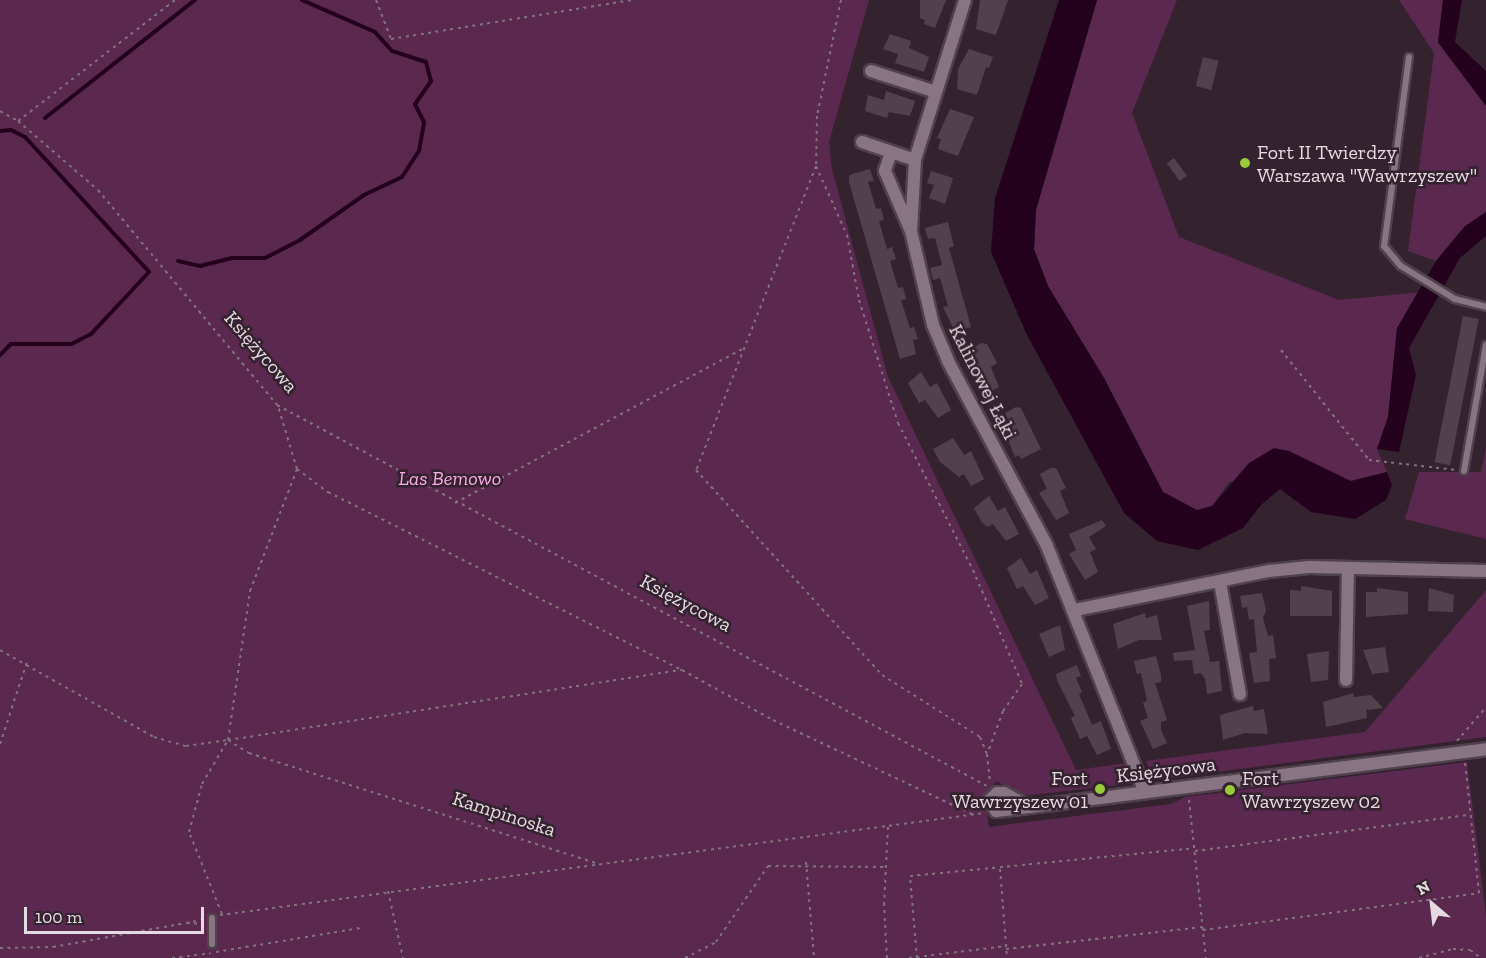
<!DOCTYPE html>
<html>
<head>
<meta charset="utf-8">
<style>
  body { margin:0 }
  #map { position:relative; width:1486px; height:958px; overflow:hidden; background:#34232f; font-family:"Zilla Slab",serif }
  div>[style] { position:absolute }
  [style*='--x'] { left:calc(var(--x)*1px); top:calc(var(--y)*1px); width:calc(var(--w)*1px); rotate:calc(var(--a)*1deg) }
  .green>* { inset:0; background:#5b284f }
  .water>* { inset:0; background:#24021d }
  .stream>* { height:4px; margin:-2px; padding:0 2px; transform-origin:2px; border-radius:2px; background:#24021d }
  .building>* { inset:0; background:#53404d; transform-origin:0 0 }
  .path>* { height:2px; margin-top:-1px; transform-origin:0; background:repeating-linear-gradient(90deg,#81737d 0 3px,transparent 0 7.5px) }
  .roads { filter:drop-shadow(2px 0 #50424c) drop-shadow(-2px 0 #50424c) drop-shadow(0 2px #50424c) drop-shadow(0 -2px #50424c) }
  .lane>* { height:6px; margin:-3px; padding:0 3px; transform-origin:3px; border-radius:3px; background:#887482 }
  .street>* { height:12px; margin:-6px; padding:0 6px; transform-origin:6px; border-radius:6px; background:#887482 }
  .dots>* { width:16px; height:16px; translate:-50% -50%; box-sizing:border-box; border:3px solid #34232f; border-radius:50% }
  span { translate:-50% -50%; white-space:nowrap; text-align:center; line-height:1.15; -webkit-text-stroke:5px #34232f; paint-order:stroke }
  .poi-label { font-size:20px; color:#e5dae2 }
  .left { translate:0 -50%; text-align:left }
  .right { translate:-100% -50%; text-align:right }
  .street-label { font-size:20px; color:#e5dae2 }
  .park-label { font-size:20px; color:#fdaae6; font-style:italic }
  .north { position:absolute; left:1402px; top:874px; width:60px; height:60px; -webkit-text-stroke:4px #34232f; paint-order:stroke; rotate:332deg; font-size:16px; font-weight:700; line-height:24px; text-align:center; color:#e5dae2 }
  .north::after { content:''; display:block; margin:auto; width:21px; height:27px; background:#e5dae2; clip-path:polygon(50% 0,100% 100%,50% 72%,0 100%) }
  .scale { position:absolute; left:24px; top:907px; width:180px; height:27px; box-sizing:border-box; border:3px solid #e5dae2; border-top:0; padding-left:8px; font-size:18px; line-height:21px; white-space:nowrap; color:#e5dae2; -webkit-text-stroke:4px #34232f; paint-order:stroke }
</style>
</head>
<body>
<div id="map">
  <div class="green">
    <div style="clip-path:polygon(0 0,869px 0,829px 142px,832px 169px,888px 377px,1076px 770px,1127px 763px,1135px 783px,1031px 795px,1019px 794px,996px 781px,985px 800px,989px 827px,1171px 804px,1185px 797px,1467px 762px,1486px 915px,1486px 958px,0 958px)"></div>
    <div style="clip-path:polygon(1097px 0,1177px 0,1132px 113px,1179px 237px,1339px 300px,1422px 292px,1397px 328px,1388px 417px,1377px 449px,1387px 472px,1351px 481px,1320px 468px,1229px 482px,1212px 506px,1197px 511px,1163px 492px,1104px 378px,1048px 286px,1034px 249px,1036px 210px)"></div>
    <div style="clip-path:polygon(1399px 0,1443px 0,1438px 43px,1486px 106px,1486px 212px,1465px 226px,1436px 261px,1408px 251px,1434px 53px)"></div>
    <div style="clip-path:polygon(1486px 448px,1486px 539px,1405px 519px,1419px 472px,1481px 472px)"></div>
    <div style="clip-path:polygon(1486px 590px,1486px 737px,1155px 780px,1152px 774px,1146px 761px,1365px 732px)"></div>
  </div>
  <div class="water">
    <div style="clip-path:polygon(1059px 0,1097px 0,1036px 210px,1034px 249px,1048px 286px,1104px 378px,1163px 492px,1197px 510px,1212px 506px,1249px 463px,1274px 448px,1289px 451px,1351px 481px,1387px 472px,1392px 485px,1386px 500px,1355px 519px,1311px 512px,1280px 489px,1261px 505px,1243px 528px,1198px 550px,1157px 541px,1124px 513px,1027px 335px,991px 252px,995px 198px)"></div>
    <div style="clip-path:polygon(1443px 0,1462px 0,1455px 42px,1486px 71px,1486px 106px,1438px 42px)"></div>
    <div style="clip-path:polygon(1486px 212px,1486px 236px,1460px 258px,1409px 348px,1416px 375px,1399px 452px,1377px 449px,1388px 417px,1397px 328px,1436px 261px,1465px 226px)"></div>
  </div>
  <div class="stream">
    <div style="--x:45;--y:118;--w:191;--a:-38.2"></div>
    <div style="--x:0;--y:131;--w:11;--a:-5"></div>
    <div style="--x:11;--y:130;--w:16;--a:27"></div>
    <div style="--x:25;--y:137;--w:183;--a:47.4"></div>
    <div style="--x:149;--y:272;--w:85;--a:133.1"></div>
    <div style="--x:91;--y:334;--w:22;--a:153"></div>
    <div style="--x:71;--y:344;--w:60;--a:180"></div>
    <div style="--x:11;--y:344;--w:16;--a:135"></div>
    <div style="--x:178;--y:261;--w:23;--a:13"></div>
    <div style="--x:200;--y:266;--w:34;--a:-14"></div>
    <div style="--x:233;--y:258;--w:32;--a:0"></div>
    <div style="--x:265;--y:258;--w:39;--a:-27"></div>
    <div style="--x:300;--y:240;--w:78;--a:-35.1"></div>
    <div style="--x:364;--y:195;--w:42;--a:-25.3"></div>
    <div style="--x:402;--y:177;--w:31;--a:-57"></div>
    <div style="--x:419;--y:151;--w:29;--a:-80"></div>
    <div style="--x:424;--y:122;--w:20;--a:-117"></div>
    <div style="--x:415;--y:104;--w:28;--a:-55"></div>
    <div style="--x:431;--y:81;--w:20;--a:-105"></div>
    <div style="--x:426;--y:62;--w:36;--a:-162"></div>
    <div style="--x:392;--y:51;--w:25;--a:-132"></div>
    <div style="--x:375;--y:32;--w:80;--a:-156.3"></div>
  </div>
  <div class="building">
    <div style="clip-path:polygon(920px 0,946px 0,935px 28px,924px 24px,925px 20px,920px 18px)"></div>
    <div style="clip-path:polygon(980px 0,1008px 0,996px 35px,976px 29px)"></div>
    <div style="clip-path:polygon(890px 34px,911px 41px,909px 48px,929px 57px,924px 72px,895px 63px,898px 54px,883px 49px)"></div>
    <div style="clip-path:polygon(969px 49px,993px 57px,989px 68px,986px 67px,977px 95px,957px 89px,958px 69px)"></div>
    <div style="left:1203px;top:57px;width:16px;height:30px;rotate:14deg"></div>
    <div style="clip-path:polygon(886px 91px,915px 101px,910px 116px,889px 112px,887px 118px,865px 111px,868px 95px,884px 100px)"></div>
    <div style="clip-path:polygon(950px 109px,974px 117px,958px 156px,938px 149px,941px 139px,937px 138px)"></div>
    <div style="left:1174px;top:158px;width:22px;height:9px;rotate:54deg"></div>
    <div style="clip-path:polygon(870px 169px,874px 181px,868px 182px,876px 209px,881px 208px,884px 220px,879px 221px,887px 249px,892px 247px,896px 259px,890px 261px,898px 288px,903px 287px,906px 299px,901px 300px,910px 328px,914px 327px,918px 339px,913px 340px,916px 354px,900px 359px,849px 182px,849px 175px)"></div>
    <div style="clip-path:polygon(931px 171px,953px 178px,945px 204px,929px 198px,934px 185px,927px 183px)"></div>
    <div style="clip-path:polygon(948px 222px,954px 246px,949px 248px,971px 327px,955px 332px,943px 307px,948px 306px,940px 278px,933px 280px,930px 268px,942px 265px,935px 238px,928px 239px,925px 228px)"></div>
    <div style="left:1463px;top:316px;width:16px;height:149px;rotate:11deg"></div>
    <div style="clip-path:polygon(981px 343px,987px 344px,997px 363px,991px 367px,999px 387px,986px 394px,970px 368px,979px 363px,971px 349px)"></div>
    <div style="clip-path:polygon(921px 372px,930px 387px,937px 383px,951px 410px,938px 418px,925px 400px,919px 403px,908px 383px)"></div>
    <div style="clip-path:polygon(1016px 407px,1021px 408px,1041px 449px,1021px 459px,1019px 455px,1015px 457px,1005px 433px,1013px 429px,1005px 413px)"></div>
    <div style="clip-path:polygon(953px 438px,964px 455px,971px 451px,984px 479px,971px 486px,964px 474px,959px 477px,940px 462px,933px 449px)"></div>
    <div style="clip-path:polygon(1051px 468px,1056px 468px,1066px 488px,1060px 491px,1069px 513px,1056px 520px,1039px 493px,1047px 489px,1040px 474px)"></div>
    <div style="clip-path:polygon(989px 496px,998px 511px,1005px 507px,1019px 534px,1006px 541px,993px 524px,987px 527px,981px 521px,974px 508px)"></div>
    <div style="clip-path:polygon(1102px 520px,1106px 526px,1089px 537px,1096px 549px,1090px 552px,1098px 572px,1085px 580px,1069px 554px,1076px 550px,1069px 534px)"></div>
    <div style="clip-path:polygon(1021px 558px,1030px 574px,1037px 570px,1049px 598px,1035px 605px,1023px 586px,1017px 589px,1007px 568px)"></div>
    <div style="clip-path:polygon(1301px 586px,1332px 591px,1332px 616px,1290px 616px,1290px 590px,1301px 591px)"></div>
    <div style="clip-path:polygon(1377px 588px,1408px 592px,1408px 614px,1366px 617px,1366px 592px,1377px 592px)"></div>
    <div style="clip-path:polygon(1429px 588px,1454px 595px,1453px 612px,1428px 611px)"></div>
    <div style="clip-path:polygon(1262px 593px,1266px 610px,1263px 618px,1268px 636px,1273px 635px,1276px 658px,1269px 659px,1270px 681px,1254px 683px,1249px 653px,1257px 652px,1254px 619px,1249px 620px,1247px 607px,1242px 608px,1240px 596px)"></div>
    <div style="clip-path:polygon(1209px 601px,1210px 630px,1204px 631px,1210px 662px,1219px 661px,1222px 691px,1207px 694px,1205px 679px,1201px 673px,1194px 674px,1192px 660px,1174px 661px,1173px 653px,1195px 650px,1187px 606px)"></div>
    <div style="clip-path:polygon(1145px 613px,1146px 618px,1157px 615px,1162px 640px,1139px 640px,1118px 649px,1113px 624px)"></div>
    <div style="clip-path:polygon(1060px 625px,1065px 650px,1049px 657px,1039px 634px)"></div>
    <div style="clip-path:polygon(1385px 647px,1389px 672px,1372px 674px,1363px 650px)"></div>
    <div style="clip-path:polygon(1329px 651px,1328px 680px,1311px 682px,1307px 654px)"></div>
    <div style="clip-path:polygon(1156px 656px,1161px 675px,1161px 682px,1155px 683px,1167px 720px,1161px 722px,1161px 730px,1167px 743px,1153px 749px,1140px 721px,1148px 718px,1143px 703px,1147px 701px,1141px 673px,1137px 674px,1134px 661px)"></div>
    <div style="clip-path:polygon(1077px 665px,1081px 676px,1076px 678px,1082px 692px,1079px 694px,1092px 725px,1101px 721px,1111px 749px,1097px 755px,1087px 736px,1080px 739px,1071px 718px,1075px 716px,1057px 680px,1056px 674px)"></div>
    <div style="clip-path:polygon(1353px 693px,1354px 697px,1371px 695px,1383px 708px,1366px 710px,1367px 718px,1326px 727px,1323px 702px)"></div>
    <div style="clip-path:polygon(1253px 706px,1254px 711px,1264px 709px,1268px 734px,1245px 733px,1223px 740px,1220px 715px)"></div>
  </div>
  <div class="path">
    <div style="--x:376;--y:0;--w:42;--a:69"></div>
    <div style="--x:391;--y:39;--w:243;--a:-9.2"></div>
    <div style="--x:841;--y:0;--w:118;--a:101.7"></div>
    <div style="--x:817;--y:116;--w:50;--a:91.1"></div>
    <div style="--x:816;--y:166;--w:327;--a:111.5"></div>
    <div style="--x:696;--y:470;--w:277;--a:47.8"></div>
    <div style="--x:882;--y:675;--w:116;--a:32.3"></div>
    <div style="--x:980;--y:737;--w:18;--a:68"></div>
    <div style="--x:987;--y:754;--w:29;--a:84"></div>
    <div style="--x:0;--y:111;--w:21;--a:29"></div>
    <div style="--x:18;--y:121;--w:106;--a:40.8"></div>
    <div style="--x:98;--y:190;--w:280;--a:50.2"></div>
    <div style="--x:277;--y:405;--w:806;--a:28.22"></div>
    <div style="--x:18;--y:121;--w:198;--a:-37.6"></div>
    <div style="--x:816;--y:166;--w:76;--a:65.8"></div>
    <div style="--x:847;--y:235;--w:66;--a:79.5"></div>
    <div style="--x:859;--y:300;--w:129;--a:72.4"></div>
    <div style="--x:898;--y:423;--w:165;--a:63"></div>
    <div style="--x:973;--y:570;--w:124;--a:66.7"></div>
    <div style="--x:1022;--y:684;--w:33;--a:125"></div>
    <div style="--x:1003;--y:711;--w:44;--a:110.1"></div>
    <div style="--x:1281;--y:350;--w:141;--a:51.3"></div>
    <div style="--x:1369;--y:460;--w:88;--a:6.6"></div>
    <div style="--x:297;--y:469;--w:39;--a:37"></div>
    <div style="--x:328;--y:492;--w:394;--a:26.7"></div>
    <div style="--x:455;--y:503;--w:330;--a:-28.2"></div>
    <div style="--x:0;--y:650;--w:177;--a:29.5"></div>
    <div style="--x:154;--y:737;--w:33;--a:16"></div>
    <div style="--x:186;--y:746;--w:42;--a:-8.1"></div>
    <div style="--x:228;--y:740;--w:25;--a:32"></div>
    <div style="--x:249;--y:753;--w:367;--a:17.6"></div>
    <div style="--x:228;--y:740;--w:459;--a:-8.8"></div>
    <div style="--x:682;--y:670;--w:104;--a:28.8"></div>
    <div style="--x:773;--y:720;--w:220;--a:25.3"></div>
    <div style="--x:1457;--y:741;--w:45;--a:-49.5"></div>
    <div style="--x:0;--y:744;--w:86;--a:-71.8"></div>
    <div style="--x:1189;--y:800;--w:159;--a:83.9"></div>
    <div style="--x:1195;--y:851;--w:277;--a:-7.5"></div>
    <div style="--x:806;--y:862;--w:96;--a:85.2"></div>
    <div style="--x:1000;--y:869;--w:89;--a:85.5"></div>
    <div style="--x:388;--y:891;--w:69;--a:77.4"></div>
    <div style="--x:222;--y:914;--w:88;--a:-111.9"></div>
    <div style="--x:189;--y:832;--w:50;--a:-74.8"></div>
    <div style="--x:202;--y:784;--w:51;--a:-59.4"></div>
    <div style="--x:228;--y:740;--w:151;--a:-81.6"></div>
    <div style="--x:250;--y:591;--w:131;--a:-68.9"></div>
    <div style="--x:297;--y:469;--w:66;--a:-106.8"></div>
    <div style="--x:220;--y:915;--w:771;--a:-7.6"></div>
    <div style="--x:187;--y:923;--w:17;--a:3"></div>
    <div style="--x:1203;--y:930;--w:278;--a:-7.6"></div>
    <div style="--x:1479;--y:893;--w:131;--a:-96.1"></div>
    <div style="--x:0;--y:948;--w:53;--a:-1.1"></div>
    <div style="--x:53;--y:947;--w:152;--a:-10.2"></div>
    <div style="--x:1006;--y:949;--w:198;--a:-6.4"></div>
    <div style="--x:216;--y:952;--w:146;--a:-9.5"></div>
    <div style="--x:172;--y:958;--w:39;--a:-7"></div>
    <div style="--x:685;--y:958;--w:35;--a:-27"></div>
    <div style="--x:716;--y:942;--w:92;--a:-55.6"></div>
    <div style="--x:768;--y:866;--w:119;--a:0.5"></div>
    <div style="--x:887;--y:958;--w:53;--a:-93.2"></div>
    <div style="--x:884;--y:905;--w:79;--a:-87.1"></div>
    <div style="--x:909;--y:958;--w:98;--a:-7.1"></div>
    <div style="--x:917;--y:958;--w:82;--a:-94.9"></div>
    <div style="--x:910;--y:876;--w:285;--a:-5.6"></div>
    <div style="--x:1419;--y:958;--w:35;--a:-15"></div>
    <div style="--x:1453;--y:949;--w:17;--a:3"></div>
    <div style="--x:1470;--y:950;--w:14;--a:36"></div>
  </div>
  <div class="roads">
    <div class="lane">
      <div style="--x:1409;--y:57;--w:191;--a:97.5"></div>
      <div style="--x:1384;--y:246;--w:26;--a:50"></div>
      <div style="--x:1401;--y:266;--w:63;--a:31.4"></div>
      <div style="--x:1455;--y:299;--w:32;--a:14"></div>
      <div style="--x:1464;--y:471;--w:128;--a:-80.1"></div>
      <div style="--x:212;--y:944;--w:26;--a:-90"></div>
    </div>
    <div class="street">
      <div style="--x:965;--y:0;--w:168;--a:107.4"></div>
      <div style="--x:915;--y:160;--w:71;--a:93.2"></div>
      <div style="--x:911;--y:231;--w:97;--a:76.8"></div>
      <div style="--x:933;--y:325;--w:39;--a:67"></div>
      <div style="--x:948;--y:361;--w:210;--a:61.8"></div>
      <div style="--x:1047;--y:546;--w:265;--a:68.3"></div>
      <div style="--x:871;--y:71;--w:68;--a:17.9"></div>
      <div style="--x:862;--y:142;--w:56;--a:18.8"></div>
      <div style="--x:891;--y:152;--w:20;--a:108"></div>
      <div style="--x:885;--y:171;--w:63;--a:66.7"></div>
      <div style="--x:1220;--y:582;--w:114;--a:79.9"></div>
      <div style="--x:1075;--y:610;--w:198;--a:-11.4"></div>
      <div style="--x:1269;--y:571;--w:40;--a:-5.7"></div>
      <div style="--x:1309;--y:567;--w:177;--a:1.3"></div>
      <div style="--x:1346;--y:680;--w:112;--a:-89"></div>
      <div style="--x:1029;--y:807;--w:33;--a:173"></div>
      <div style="--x:996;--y:811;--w:13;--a:-119"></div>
      <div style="--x:990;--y:800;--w:10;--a:-45"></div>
      <div style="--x:997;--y:793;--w:7;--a:0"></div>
      <div style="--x:1004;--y:793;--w:29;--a:29"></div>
      <div style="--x:1029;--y:807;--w:461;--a:-7.2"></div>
    </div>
  </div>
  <div class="dots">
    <div style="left:1245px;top:163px;background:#98cb37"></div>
    <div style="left:1100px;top:789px;background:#98cb37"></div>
    <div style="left:1230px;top:790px;background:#98cb37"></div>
  </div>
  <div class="poi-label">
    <span class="left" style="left:1257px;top:164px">Fort II Twierdzy<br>Warszawa "Wawrzyszew"</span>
    <span class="right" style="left:1088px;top:790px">Fort<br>Wawrzyszew 01</span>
    <span class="left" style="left:1242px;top:790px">Fort<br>Wawrzyszew 02</span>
  </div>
  <div class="street-label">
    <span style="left:261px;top:352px;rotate:49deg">Księżycowa</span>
    <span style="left:983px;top:382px;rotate:63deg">Kalinowej Łąki</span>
    <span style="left:686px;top:603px;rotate:28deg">Księżycowa</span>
    <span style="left:1166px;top:770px;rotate:-7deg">Księżycowa</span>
    <span style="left:504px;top:814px;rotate:18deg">Kampinoska</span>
  </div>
  <div class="park-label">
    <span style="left:450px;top:478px">Las Bemowo</span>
  </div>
  <div class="north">N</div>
  <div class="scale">100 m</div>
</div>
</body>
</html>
